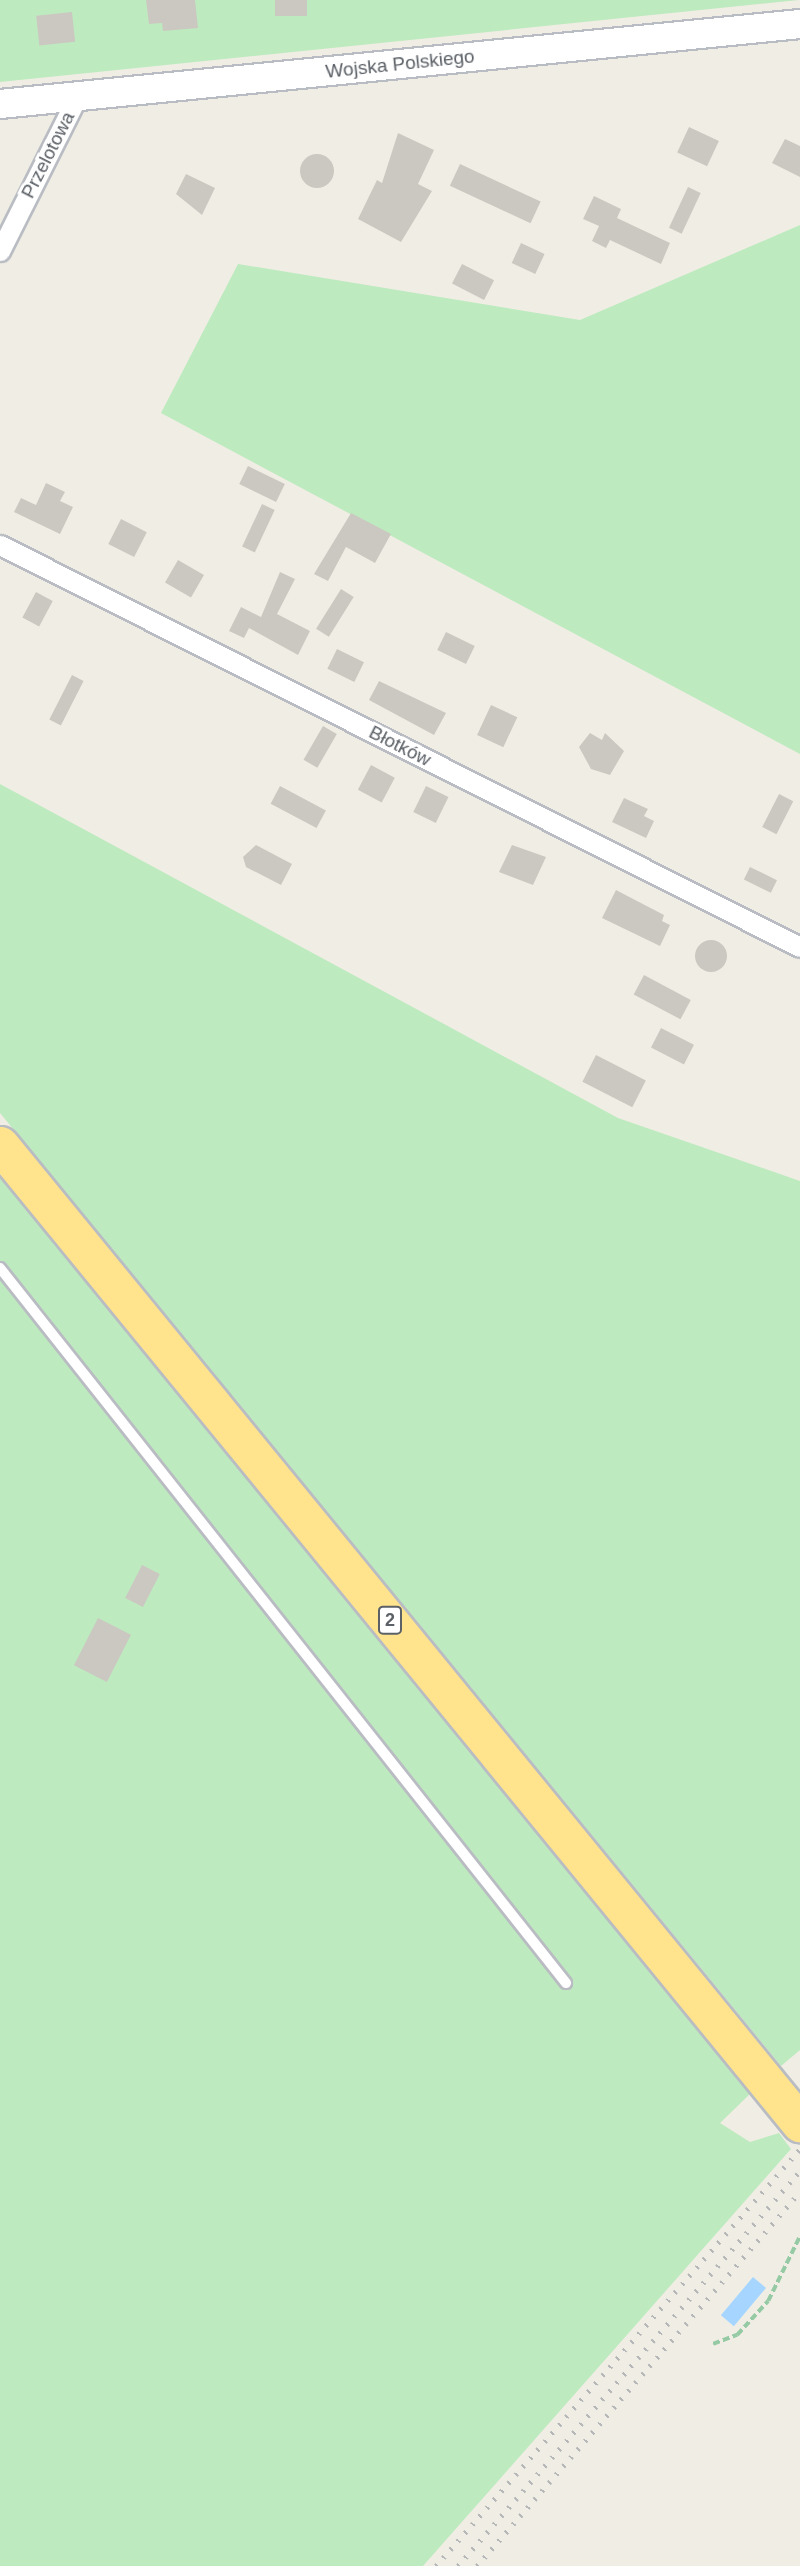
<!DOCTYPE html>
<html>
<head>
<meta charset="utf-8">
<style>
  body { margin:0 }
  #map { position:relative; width:800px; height:2566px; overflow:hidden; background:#f0eee4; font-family:Helvetica,sans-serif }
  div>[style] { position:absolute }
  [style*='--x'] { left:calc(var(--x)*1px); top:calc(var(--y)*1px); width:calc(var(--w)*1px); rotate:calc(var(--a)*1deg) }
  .green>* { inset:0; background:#beeabf }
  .water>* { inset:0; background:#a6d6ff; transform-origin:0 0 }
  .building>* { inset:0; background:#cbc8c1; transform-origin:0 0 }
  .round { border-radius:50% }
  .path>* { height:3.5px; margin-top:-1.75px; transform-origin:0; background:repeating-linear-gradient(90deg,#95caa5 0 7px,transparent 0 10.5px) }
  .roads { filter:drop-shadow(2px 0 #b9bcc2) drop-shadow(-2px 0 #b9bcc2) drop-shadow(0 2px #b9bcc2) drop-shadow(0 -2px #b9bcc2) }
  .lane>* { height:10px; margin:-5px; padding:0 5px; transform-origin:5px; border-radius:5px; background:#fff }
  .street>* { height:19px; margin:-9.5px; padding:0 9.5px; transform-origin:9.5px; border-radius:9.5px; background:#fff }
  .secondary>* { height:28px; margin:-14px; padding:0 14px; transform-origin:14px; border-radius:14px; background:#fff }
  .highway>* { height:37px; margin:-18.5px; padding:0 18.5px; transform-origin:18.5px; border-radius:18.5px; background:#ffe48d }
  .rail>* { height:5px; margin-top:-2.5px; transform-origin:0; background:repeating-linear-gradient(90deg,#b6b7b8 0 2px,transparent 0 11px) }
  span { translate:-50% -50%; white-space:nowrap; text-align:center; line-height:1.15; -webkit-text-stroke:6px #fff; paint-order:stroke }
  .shield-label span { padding:2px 5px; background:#fff; border:2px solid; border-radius:5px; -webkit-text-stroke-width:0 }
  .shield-label { font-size:18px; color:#5c6167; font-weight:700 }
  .street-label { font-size:19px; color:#5c6167 }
</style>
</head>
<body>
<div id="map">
  <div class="green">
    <div style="clip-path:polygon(0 0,799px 0,0 82px)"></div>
    <div style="clip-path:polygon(800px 225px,800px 754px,161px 413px,238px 264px,580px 320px)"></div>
    <div style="clip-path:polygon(0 784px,618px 1118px,800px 1181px,800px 2050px,781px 2066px,0 1113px)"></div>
    <div style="clip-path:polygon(0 1172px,752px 2092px,720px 2123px,750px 2142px,779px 2133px,791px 2149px,423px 2566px,0 2566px)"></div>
  </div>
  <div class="water">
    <div style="left:753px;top:2277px;width:17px;height:50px;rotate:40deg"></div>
  </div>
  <div class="building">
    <div style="clip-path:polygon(146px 0,195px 0,198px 28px,163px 31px,162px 23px,149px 24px)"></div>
    <div style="left:275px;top:0;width:32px;height:16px"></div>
    <div style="left:72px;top:12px;width:30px;height:36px;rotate:84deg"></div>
    <div style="left:689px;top:127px;width:33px;height:28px;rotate:25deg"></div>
    <div style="clip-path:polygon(398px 133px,434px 150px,418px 184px,432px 191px,401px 242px,358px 219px,377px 180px,382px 183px)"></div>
    <div style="clip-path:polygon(785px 139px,800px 146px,800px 177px,772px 163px)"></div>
    <div class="round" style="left:300px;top:154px;width:34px;height:34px"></div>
    <div style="left:460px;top:164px;width:89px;height:24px;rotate:25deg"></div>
    <div style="clip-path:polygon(186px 174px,215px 188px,202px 215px,176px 194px)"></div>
    <div style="left:688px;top:187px;width:14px;height:45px;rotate:25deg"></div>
    <div style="clip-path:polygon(594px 196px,621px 209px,617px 218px,670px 243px,661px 264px,610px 240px,606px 248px,592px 241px,599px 226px,583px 219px)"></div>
    <div style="left:521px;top:243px;width:26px;height:22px;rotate:25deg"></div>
    <div style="left:462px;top:264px;width:36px;height:22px;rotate:27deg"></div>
    <div style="left:248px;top:466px;width:41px;height:20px;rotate:26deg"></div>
    <div style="clip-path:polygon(46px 483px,65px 492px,60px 501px,73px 507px,60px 534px,14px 512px,21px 498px,36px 505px)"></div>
    <div style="left:262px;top:504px;width:14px;height:47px;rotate:25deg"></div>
    <div style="clip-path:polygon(351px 513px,391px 534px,375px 563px,346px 547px,328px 581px,314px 574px)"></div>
    <div style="left:121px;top:519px;width:29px;height:28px;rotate:27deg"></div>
    <div style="left:178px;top:560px;width:30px;height:26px;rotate:30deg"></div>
    <div style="clip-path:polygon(280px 572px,295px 579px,277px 614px,310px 631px,298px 655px,249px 628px,244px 638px,229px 631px,241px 607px,261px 617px)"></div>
    <div style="left:341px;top:589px;width:15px;height:47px;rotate:32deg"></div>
    <div style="left:36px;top:592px;width:19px;height:29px;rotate:28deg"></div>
    <div style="left:446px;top:632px;width:32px;height:20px;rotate:26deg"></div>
    <div style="left:337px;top:649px;width:30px;height:22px;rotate:26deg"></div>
    <div style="left:72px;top:675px;width:13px;height:50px;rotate:27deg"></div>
    <div style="clip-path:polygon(379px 681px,446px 713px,434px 735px,369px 700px)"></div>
    <div style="left:491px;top:705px;width:29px;height:33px;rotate:25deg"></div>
    <div style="left:323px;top:726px;width:16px;height:39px;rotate:30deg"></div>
    <div style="clip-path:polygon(590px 733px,602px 740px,605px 733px,624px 751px,610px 775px,591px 769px,579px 747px)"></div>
    <div style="left:371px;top:765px;width:27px;height:28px;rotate:28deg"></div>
    <div style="left:280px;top:786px;width:52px;height:20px;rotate:28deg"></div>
    <div style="left:426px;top:786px;width:25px;height:29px;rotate:26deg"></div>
    <div style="left:779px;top:794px;width:16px;height:37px;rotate:27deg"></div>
    <div style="clip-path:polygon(624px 798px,648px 809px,644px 816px,654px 821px,646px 838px,612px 822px)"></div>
    <div style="clip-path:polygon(256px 845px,292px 864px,281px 885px,246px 867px,243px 857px)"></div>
    <div style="clip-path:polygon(512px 845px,546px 857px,533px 885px,499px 872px)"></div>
    <div style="left:750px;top:867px;width:30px;height:14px;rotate:26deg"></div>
    <div style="clip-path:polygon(616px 890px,664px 915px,662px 921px,670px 925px,660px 946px,602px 918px)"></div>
    <div class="round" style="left:695px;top:940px;width:32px;height:32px"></div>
    <div style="left:644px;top:975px;width:53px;height:22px;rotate:28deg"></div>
    <div style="left:661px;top:1028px;width:37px;height:22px;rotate:27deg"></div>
    <div style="left:596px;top:1055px;width:56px;height:30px;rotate:27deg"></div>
    <div style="left:142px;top:1565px;width:20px;height:37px;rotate:27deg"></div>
    <div style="left:98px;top:1618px;width:37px;height:53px;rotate:27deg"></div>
  </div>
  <div class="path">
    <div style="--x:713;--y:2344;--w:26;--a:-21"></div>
    <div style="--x:737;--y:2335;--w:46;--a:-47.6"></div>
    <div style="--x:768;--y:2301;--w:72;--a:-63.8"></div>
  </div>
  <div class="roads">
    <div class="lane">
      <div style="--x:0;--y:1268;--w:912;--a:51.63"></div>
    </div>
    <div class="street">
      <div style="--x:0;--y:251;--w:172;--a:-63.4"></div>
      <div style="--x:0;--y:545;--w:895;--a:26.68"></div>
    </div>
    <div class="secondary">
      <div style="--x:0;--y:104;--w:804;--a:-5.71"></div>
    </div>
    <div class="highway">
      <div style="--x:0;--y:1145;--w:1264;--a:50.72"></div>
    </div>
  </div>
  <div class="rail">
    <div style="--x:436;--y:2566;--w:554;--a:-48.88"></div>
    <div style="--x:458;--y:2566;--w:522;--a:-49.11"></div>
    <div style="--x:477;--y:2566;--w:494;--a:-49.2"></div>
  </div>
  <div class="shield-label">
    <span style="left:390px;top:1620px">2</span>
  </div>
  <div class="street-label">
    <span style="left:400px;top:64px;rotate:-6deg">Wojska Polskiego</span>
    <span style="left:48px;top:155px;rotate:-63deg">Przelotowa</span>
    <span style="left:400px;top:746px;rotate:27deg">Błotków</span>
  </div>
</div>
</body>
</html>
